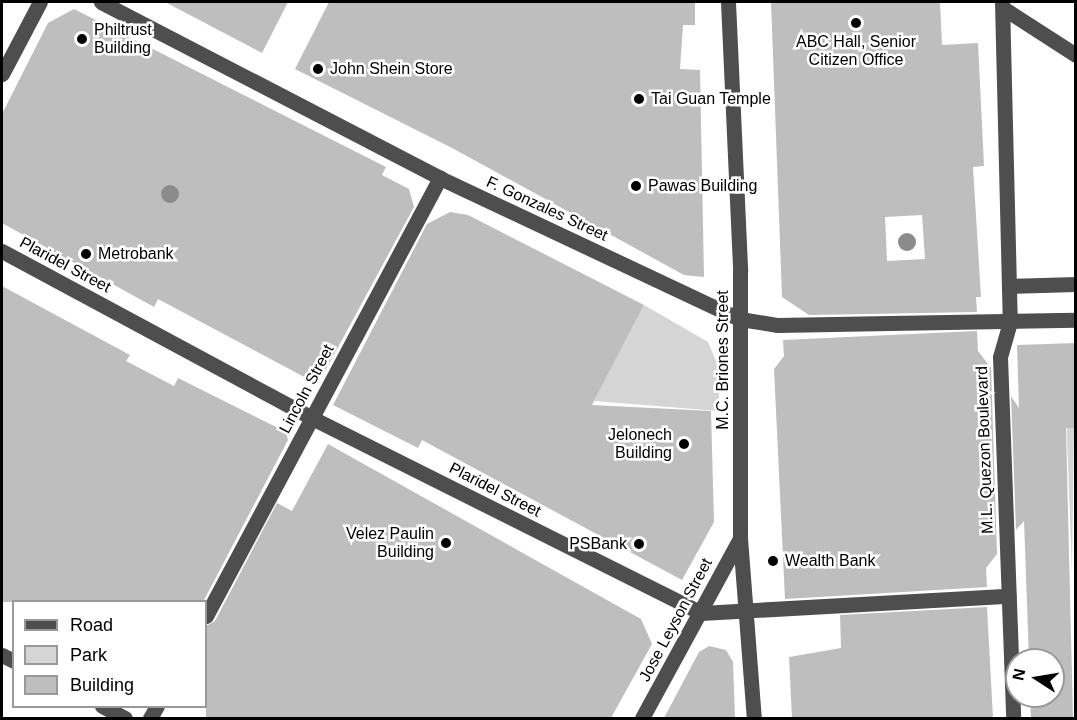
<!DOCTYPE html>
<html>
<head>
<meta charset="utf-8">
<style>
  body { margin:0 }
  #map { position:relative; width:1077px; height:720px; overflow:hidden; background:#fff; font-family:Helvetica,sans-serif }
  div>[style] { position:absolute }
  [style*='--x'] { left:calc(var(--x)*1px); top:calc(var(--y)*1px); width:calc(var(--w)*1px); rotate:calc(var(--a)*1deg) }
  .green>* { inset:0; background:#d5d5d5 }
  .building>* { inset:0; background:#bebebe }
  .minor>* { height:15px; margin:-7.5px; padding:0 7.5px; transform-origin:7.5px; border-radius:7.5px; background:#4e4e4e }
  .trees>* { width:18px; height:18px; margin:-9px; border-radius:50%; background:#8b8b8b }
  .dots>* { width:16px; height:16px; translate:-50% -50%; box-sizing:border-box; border:3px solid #fff; border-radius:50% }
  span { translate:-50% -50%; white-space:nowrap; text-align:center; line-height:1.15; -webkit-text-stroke:5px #fff; paint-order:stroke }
  .poi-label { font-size:16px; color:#000 }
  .left { translate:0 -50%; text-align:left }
  .right { translate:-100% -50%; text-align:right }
  .street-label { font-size:16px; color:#000 }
  .frame { position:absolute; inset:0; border:3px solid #000; pointer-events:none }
  .legend { position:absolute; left:12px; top:600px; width:195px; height:108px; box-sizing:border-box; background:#fff; border:2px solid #999; margin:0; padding:8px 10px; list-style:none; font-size:18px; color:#000 }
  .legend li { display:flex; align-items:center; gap:12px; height:30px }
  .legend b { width:30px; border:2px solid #999 }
  .north { position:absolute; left:1005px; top:648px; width:60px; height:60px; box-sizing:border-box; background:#fff; border:2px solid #999; border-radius:50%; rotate:282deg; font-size:16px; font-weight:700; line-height:24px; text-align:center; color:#000 }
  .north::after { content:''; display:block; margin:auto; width:21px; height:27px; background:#000; clip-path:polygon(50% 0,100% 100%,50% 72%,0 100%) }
</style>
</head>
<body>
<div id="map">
  <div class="green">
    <div style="clip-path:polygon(644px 305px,708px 342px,719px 368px,719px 411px,594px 401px)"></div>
    <div style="clip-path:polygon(1064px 357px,1075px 357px,1072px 573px)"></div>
  </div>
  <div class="building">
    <div style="clip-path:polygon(165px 2px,288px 2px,262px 53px)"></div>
    <div style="clip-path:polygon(329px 2px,695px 2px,695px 25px,683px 25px,680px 69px,700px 70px,704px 277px,684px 275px,454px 149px,295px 69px)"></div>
    <div style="clip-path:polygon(evenodd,771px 2px,940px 2px,942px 45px,978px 43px,984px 166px,973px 167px,981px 297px,976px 297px,977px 312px,809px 315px,782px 297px,771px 2px,922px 215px,925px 259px,887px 261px,885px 217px,922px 215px)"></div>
    <div style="clip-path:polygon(74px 9px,386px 167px,382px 175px,409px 189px,414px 207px,323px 375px,310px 380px,158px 299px,154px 307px,2px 223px,2px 114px,48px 23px)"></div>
    <div style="clip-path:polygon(450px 212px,468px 215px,644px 305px,592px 405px,711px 411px,714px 522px,682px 580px,422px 440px,418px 448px,333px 405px,427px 224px)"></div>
    <div style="clip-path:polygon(2px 286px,130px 355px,126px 361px,174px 386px,178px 378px,286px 432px,288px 440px,203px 602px,2px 602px)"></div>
    <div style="clip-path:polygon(977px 331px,978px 351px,991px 368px,997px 554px,986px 568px,987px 587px,785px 599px,774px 369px,784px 356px,783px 340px)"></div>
    <div style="clip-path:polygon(1076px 343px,1076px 428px,1066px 428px,1073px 718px,1031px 718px,1030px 696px,1053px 696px,1053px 660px,1029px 660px,1024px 521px,1016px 530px,1011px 396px,1019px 408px,1017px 345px)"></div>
    <div style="clip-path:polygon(328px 444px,641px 619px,652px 644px,611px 718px,206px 718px,206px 626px,215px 621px,277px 503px,292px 511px)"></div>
    <div style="clip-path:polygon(987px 607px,993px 718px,792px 718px,789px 657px,841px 648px,840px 615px)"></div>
    <div style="clip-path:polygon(709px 646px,726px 650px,733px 662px,735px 718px,664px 718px,699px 652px)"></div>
  </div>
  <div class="minor">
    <div style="--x:101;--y:2;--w:382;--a:27.4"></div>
    <div style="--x:440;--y:178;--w:331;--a:25.2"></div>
    <div style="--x:740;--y:319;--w:37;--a:9"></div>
    <div style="--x:777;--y:325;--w:299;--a:-1"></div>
    <div style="--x:728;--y:2;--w:269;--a:87.4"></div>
    <div style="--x:740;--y:271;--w:267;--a:90"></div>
    <div style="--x:740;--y:538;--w:181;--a:85.6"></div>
    <div style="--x:1002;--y:2;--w:320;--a:88.6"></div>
    <div style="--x:1010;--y:322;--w:36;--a:106"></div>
    <div style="--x:1000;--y:357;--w:361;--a:87.9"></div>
    <div style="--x:1003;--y:8;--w:87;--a:32.8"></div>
    <div style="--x:2;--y:74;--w:81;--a:-62.2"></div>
    <div style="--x:2;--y:251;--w:352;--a:28.3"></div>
    <div style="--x:312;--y:418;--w:435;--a:26.6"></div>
    <div style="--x:701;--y:613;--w:308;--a:-3.2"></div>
    <div style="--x:1009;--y:286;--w:67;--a:-1.7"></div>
    <div style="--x:206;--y:616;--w:497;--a:-61.9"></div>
    <div style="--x:2;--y:655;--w:13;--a:27"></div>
    <div style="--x:102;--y:706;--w:26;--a:28"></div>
    <div style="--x:150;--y:718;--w:14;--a:-60"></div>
    <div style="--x:642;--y:718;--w:205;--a:-61.4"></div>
  </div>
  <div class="trees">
    <div style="left:170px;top:194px"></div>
    <div style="left:907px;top:242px"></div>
  </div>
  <div class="dots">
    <div style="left:856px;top:23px;background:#000"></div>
    <div style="left:82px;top:39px;background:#000"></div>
    <div style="left:318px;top:69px;background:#000"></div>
    <div style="left:639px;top:99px;background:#000"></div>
    <div style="left:636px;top:186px;background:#000"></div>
    <div style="left:86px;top:254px;background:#000"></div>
    <div style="left:684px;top:444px;background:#000"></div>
    <div style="left:446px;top:543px;background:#000"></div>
    <div style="left:639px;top:544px;background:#000"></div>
    <div style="left:773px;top:561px;background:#000"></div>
  </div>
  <div class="poi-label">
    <span class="left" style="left:94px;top:39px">Philtrust<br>Building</span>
    <span style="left:856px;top:51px">ABC Hall, Senior<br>Citizen Office</span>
    <span class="left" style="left:330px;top:69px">John Shein Store</span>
    <span class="left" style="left:651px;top:99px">Tai Guan Temple</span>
    <span class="left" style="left:648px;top:186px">Pawas Building</span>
    <span class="left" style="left:98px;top:254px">Metrobank</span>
    <span class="right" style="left:672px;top:444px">Jelonech<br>Building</span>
    <span class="right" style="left:434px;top:543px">Velez Paulin<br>Building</span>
    <span class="right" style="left:627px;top:544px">PSBank</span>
    <span class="left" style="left:785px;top:561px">Wealth Bank</span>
  </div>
  <div class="street-label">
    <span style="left:547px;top:209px;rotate:25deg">F. Gonzales Street</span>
    <span style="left:65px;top:265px;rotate:28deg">Plaridel Street</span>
    <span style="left:723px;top:360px;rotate:-90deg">M.C. Briones Street</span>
    <span style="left:307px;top:389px;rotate:-62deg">Lincoln Street</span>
    <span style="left:985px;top:450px;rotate:-92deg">M.L. Quezon Boulevard</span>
    <span style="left:495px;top:490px;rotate:27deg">Plaridel Street</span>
    <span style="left:676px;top:620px;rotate:-62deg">Jose Leyson Street</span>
  </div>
  <div class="frame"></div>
  <ul class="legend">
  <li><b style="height:8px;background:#4e4e4e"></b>Road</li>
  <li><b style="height:16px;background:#d5d5d5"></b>Park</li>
  <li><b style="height:16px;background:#bebebe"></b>Building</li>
  </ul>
  <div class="north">N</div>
</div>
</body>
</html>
